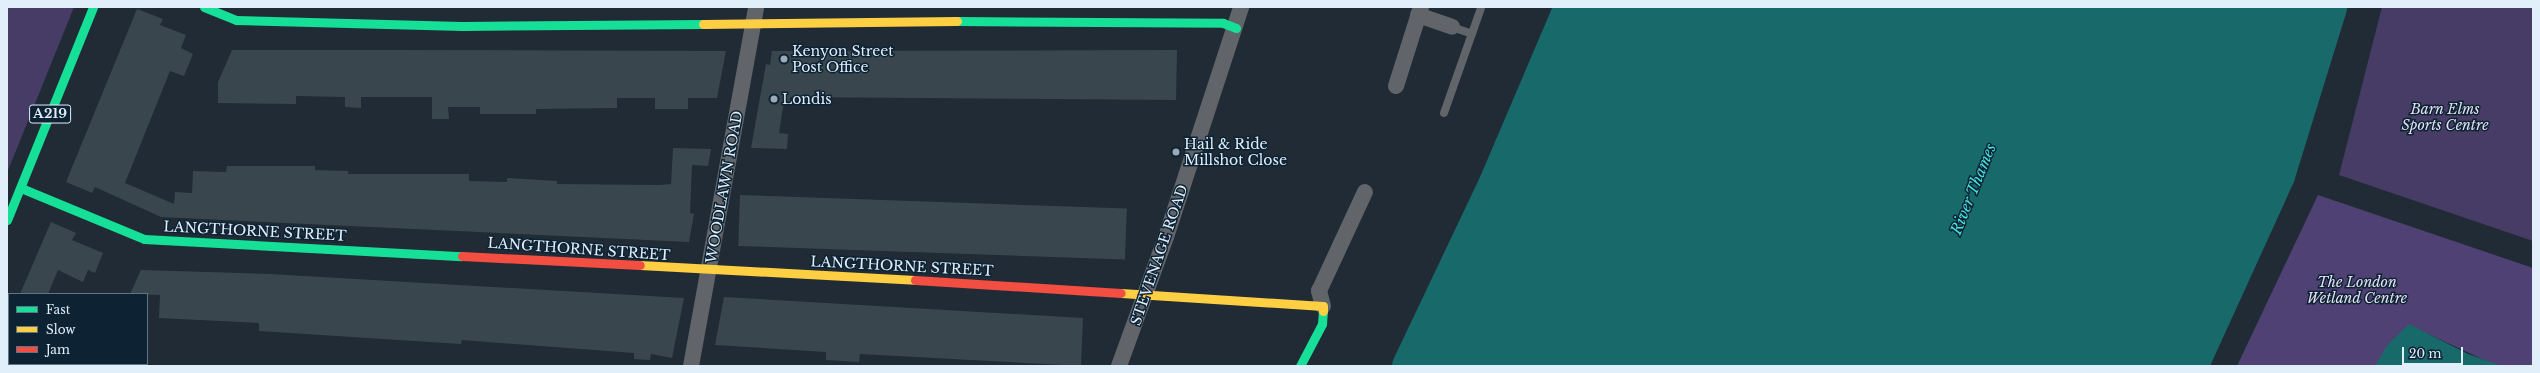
<!DOCTYPE html>
<html>
<head>
<meta charset="utf-8">
<style>
  body { margin:0 }
  #map { position:relative; width:2540px; height:373px; overflow:hidden; background:#202b35; font-family:"Libre Baskerville",serif }
  div>[style] { position:absolute }
  [style*='--x'] { left:calc(var(--x)*1px); top:calc(var(--y)*1px); width:calc(var(--w)*1px); rotate:calc(var(--a)*1deg) }
  .green>* { inset:0; background:#473c65 }
  .forest>* { inset:0; background:#504175 }
  .water>* { inset:0; background:#186969 }
  .river>* { height:37px; margin:-18.5px; padding:0 18.5px; transform-origin:18.5px; border-radius:18.5px; background:#186969 }
  .building>* { inset:0; background:#3a464d; transform-origin:0 0 }
  .lane>* { height:8px; margin:-4px; padding:0 4px; transform-origin:4px; border-radius:4px; background:#616469 }
  .street>* { height:16px; margin:-8px; padding:0 8px; transform-origin:8px; border-radius:8px; background:#616469 }
  .fast>* { height:9px; margin:-4.5px; padding:0 4.5px; transform-origin:4.5px; border-radius:4.5px; background:#16e098 }
  .slow>* { height:9px; margin:-4.5px; padding:0 4.5px; transform-origin:4.5px; border-radius:4.5px; background:#ffcf43 }
  .jam>* { height:9px; margin:-4.5px; padding:0 4.5px; transform-origin:4.5px; border-radius:4.5px; background:#f24e42 }
  .dots>* { width:11px; height:11px; translate:-50% -50%; box-sizing:border-box; border:2px solid #0d2334; border-radius:50% }
  span { translate:-50% -50%; white-space:nowrap; text-align:center; line-height:1.15; -webkit-text-stroke:3px #0d2334; paint-order:stroke }
  .shield-label span { padding:1px 3px; background:#0d2334; border:1px solid; border-radius:3px; -webkit-text-stroke-width:0 }
  .shield-label { font-size:13px; color:#e1effb; font-weight:700 }
  .poi-label { font-size:14px; color:#e1effb }
  .left { translate:0 -50%; text-align:left }
  .park-label { font-size:14px; color:#e5e0f3; font-style:italic }
  .street-label { font-size:14px; color:#e1effb }
  .water-label { font-size:15px; color:#46e4e2; font-style:italic }
  .frame { position:absolute; inset:0; border:8px solid #e1effb; pointer-events:none }
  .legend { position:absolute; left:8px; top:293px; width:140px; height:72px; box-sizing:border-box; background:#0d2334; border:1px solid #627584; margin:0; padding:5px 7px; list-style:none; font-size:12px; color:#e1effb }
  .legend li { display:flex; align-items:center; gap:8px; height:20px }
  .legend b { width:20px; border:1px solid #627584 }
  .scale { position:absolute; left:2402px; top:347px; width:61px; height:18px; box-sizing:border-box; border:2px solid #e1effb; border-top:0; padding-left:5px; font-size:12px; line-height:14px; white-space:nowrap; color:#e1effb; -webkit-text-stroke:3px #0d2334; paint-order:stroke }
</style>
</head>
<body>
<div id="map">
  <div class="green">
    <div style="clip-path:polygon(7px 7px,74px 7px,7px 173px)"></div>
    <div style="clip-path:polygon(2382px 7px,2533px 7px,2533px 241px,2339px 175px)"></div>
  </div>
  <div class="forest">
    <div style="clip-path:polygon(2318px 195px,2533px 268px,2533px 366px,2497px 366px,2409px 325px,2376px 366px,2237px 366px)"></div>
  </div>
  <div class="water">
    <div style="clip-path:polygon(1572px 7px,2328px 7px,2276px 175px,2189px 366px,1410px 366px,1496px 185px)"></div>
    <div style="clip-path:polygon(2409px 324px,2468px 354px,2502px 366px,2375px 366px,2388px 344px)"></div>
  </div>
  <div class="river">
    <div style="--x:1410;--y:366;--w:200;--a:-64.6"></div>
    <div style="--x:1496;--y:185;--w:194;--a:-66.9"></div>
    <div style="--x:2189;--y:366;--w:210;--a:-65.5"></div>
    <div style="--x:2276;--y:175;--w:176;--a:-72.8"></div>
  </div>
  <div class="building">
    <div style="clip-path:polygon(137px 9px,163px 19px,160px 25px,186px 35px,181px 48px,193px 54px,184px 76px,170px 71px,125px 183px,174px 204px,175px 192px,192px 193px,193px 171px,226px 172px,227px 166px,315px 166px,315px 170px,348px 171px,348px 174px,469px 174px,469px 181px,507px 182px,507px 178px,557px 181px,557px 184px,660px 185px,671px 184px,673px 148px,711px 149px,708px 166px,692px 165px,690px 213px,694px 214px,689px 242px,161px 217px,95px 187px,92px 193px,66px 182px)"></div>
    <div style="clip-path:polygon(232px 50px,388px 50px,726px 51px,717px 98px,688px 98px,688px 109px,655px 109px,655px 98px,617px 98px,617px 108px,536px 109px,536px 114px,480px 114px,480px 107px,448px 107px,449px 119px,432px 119px,432px 97px,361px 97px,361px 108px,345px 107px,345px 97px,296px 96px,296px 104px,218px 103px,218px 82px)"></div>
    <div style="clip-path:polygon(1177px 50px,1176px 100px,790px 97px,790px 102px,784px 101px,779px 133px,788px 134px,787px 149px,751px 148px,766px 64px,770px 65px,772px 51px)"></div>
    <div style="left:740px;top:195px;width:387px;height:51px;rotate:2deg"></div>
    <div style="clip-path:polygon(51px 222px,76px 233px,72px 240px,103px 253px,95px 273px,88px 270px,83px 282px,58px 270px,48px 294px,20px 294px)"></div>
    <div style="clip-path:polygon(141px 270px,270px 274px,684px 298px,672px 358px,651px 354px,650px 360px,634px 359px,634px 353px,462px 340px,461px 344px,259px 331px,259px 323px,159px 318px,160px 295px,130px 294px)"></div>
    <div style="clip-path:polygon(724px 297px,1083px 318px,1081px 366px,860px 354px,859px 362px,826px 360px,826px 352px,715px 345px)"></div>
  </div>
  <div class="lane">
    <div style="--x:1452;--y:27;--w:21;--a:19"></div>
    <div style="--x:1444;--y:113;--w:111;--a:-70.6"></div>
  </div>
  <div class="street">
    <div style="--x:1418;--y:15;--w:36;--a:19"></div>
    <div style="--x:1396;--y:86;--w:83;--a:-72.4"></div>
    <div style="--x:1323;--y:306;--w:16;--a:-105"></div>
    <div style="--x:1319;--y:291;--w:109;--a:-65.1"></div>
    <div style="--x:691;--y:366;--w:365;--a:-79.7"></div>
    <div style="--x:1119;--y:366;--w:137;--a:-70"></div>
    <div style="--x:1166;--y:237;--w:242;--a:-71.9"></div>
  </div>
  <div class="fast">
    <div style="--x:204;--y:7;--w:35;--a:22"></div>
    <div style="--x:236;--y:20;--w:226;--a:1.5"></div>
    <div style="--x:462;--y:26;--w:241;--a:-0.5"></div>
    <div style="--x:957;--y:21;--w:266;--a:0.4"></div>
    <div style="--x:1223;--y:23;--w:14;--a:21"></div>
    <div style="--x:21;--y:188;--w:133;--a:22.5"></div>
    <div style="--x:144;--y:239;--w:318;--a:3.1"></div>
    <div style="--x:7;--y:220;--w:230;--a:-68"></div>
    <div style="--x:1300;--y:366;--w:47;--a:-62.4"></div>
    <div style="--x:1322;--y:324;--w:13;--a:-86"></div>
  </div>
  <div class="slow">
    <div style="--x:703;--y:24;--w:254;--a:-0.7"></div>
    <div style="--x:640;--y:265;--w:275;--a:3.1"></div>
    <div style="--x:1121;--y:293;--w:202;--a:3.7"></div>
    <div style="--x:1323;--y:306;--w:5;--a:90"></div>
  </div>
  <div class="jam">
    <div style="--x:462;--y:256;--w:178;--a:2.9"></div>
    <div style="--x:915;--y:280;--w:206;--a:3.6"></div>
  </div>
  <div class="dots">
    <div style="left:784px;top:59px;background:#9daab6"></div>
    <div style="left:774px;top:99px;background:#9daab6"></div>
    <div style="left:1176px;top:152px;background:#9daab6"></div>
  </div>
  <div class="shield-label">
    <span style="left:50px;top:114px">A219</span>
  </div>
  <div class="poi-label">
    <span class="left" style="left:792px;top:59px">Kenyon Street<br>Post Office</span>
    <span class="left" style="left:782px;top:99px">Londis</span>
    <span class="left" style="left:1184px;top:152px">Hail &amp; Ride<br>Millshot Close</span>
  </div>
  <div class="park-label">
    <span style="left:2445px;top:117px">Barn Elms<br>Sports Centre</span>
    <span style="left:2357px;top:290px">The London<br>Wetland Centre</span>
  </div>
  <div class="street-label">
    <span style="left:724px;top:187px;rotate:-80deg">WOODLAWN ROAD</span>
    <span style="left:255px;top:231px;rotate:3deg">LANGTHORNE STREET</span>
    <span style="left:579px;top:249px;rotate:4deg">LANGTHORNE STREET</span>
    <span style="left:1159px;top:255px;rotate:-71deg">STEVENAGE ROAD</span>
    <span style="left:902px;top:266px;rotate:3deg">LANGTHORNE STREET</span>
  </div>
  <div class="water-label">
    <span style="left:1973px;top:189px;rotate:-68deg">River Thames</span>
  </div>
  <div class="frame"></div>
  <ul class="legend">
  <li><b style="height:5px;background:#16e098"></b>Fast</li>
  <li><b style="height:5px;background:#ffcf43"></b>Slow</li>
  <li><b style="height:5px;background:#f24e42"></b>Jam</li>
  </ul>
  <div class="scale">20 m</div>
</div>
</body>
</html>
